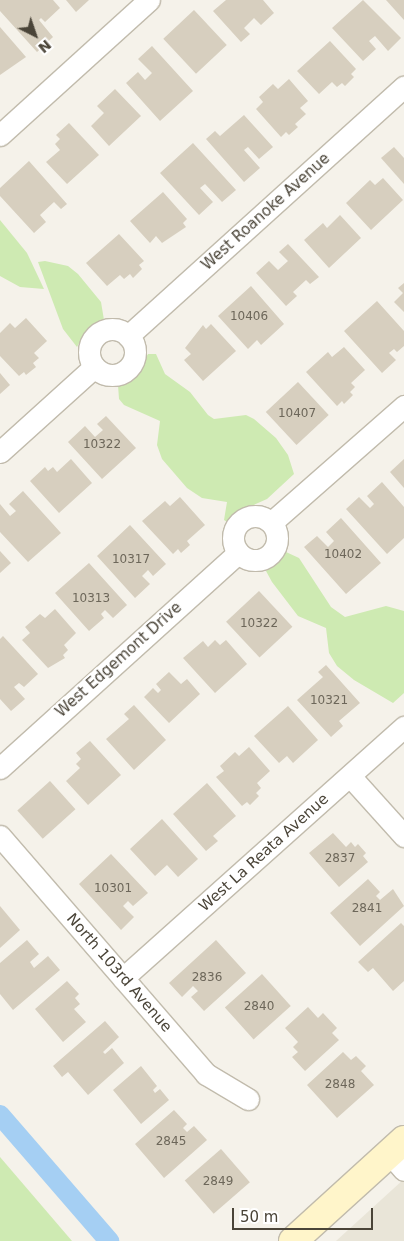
<!DOCTYPE html>
<html>
<head>
<meta charset="utf-8">
<style>
  body { margin:0 }
  #map { position:relative; width:404px; height:1241px; overflow:hidden; background:#f5f2ea; font-family:"DejaVu Sans",sans-serif }
  div>[style] { position:absolute }
  [style*='--x'] { left:calc(var(--x)*1px); top:calc(var(--y)*1px); width:calc(var(--w)*1px); rotate:calc(var(--a)*1deg) }
  .residential>* { inset:0; background:#e9e5d8 }
  .green>* { inset:0; background:#ceeab2 }
  .canal>* { height:20px; margin:-10px; padding:0 10px; transform-origin:10px; border-radius:10px; background:#a5cff3 }
  .building>* { inset:0; background:#d7cfbf; transform-origin:0 0 }
  .roads { filter:drop-shadow(1px 0 #c1bbac) drop-shadow(-1px 0 #c1bbac) drop-shadow(0 1px #c1bbac) drop-shadow(0 -1px #c1bbac) }
  .minor>* { height:21px; margin:-10.5px; padding:0 10.5px; transform-origin:10.5px; border-radius:10.5px; background:#fff }
  .minor>.ring { margin:-10.5px; padding:0; box-sizing:content-box; background:none; border:21px solid #fff; border-radius:50% }
  .secondary>* { height:28px; margin:-14px; padding:0 14px; transform-origin:14px; border-radius:14px; background:#fff5ca }
  span { translate:-50% -50%; white-space:nowrap; text-align:center; line-height:1.15; -webkit-text-stroke:4px #fff; paint-order:stroke }
  .number-label { font-size:12px; color:#6d675a }
  .number-label span { -webkit-text-stroke-width:0 }
  .street-label { font-size:15px; color:#4a4438 }
  .north { position:absolute; left:10px; top:10px; width:50px; height:50px; -webkit-text-stroke:4px #fff; paint-order:stroke; rotate:139deg; font-size:14px; font-weight:700; line-height:20px; text-align:center; color:#4a4438 }
  .north::after { content:''; display:block; margin:auto; width:18px; height:22px; background:#4a4438; clip-path:polygon(50% 0,100% 100%,50% 72%,0 100%) }
  .scale { position:absolute; left:232px; top:1208px; width:141px; height:22px; box-sizing:border-box; border:2px solid #4a4438; border-top:0; padding-left:6px; font-size:15px; line-height:18px; white-space:nowrap; color:#4a4438; -webkit-text-stroke:4px #fff; paint-order:stroke }
</style>
</head>
<body>
<div id="map">
  <div class="residential">
    <div style="clip-path:polygon(404px 1179px,404px 1241px,336px 1241px)"></div>
  </div>
  <div class="green">
    <div style="clip-path:polygon(0 220px,27px 253px,44px 289px,20px 287px,0 276px)"></div>
    <div style="clip-path:polygon(45px 261px,68px 266px,78px 274px,101px 302px,104px 320px,86px 331px,77px 347px,63px 329px,38px 262px)"></div>
    <div style="clip-path:polygon(148px 354px,156px 354px,165px 374px,190px 392px,208px 415px,214px 419px,246px 415px,254px 419px,276px 438px,288px 455px,294px 474px,267px 499px,238px 512px,227px 522px,224px 520px,227px 502px,202px 498px,187px 488px,162px 459px,157px 445px,160px 421px,124px 405px,119px 399px,118px 385px,139px 369px)"></div>
    <div style="clip-path:polygon(286px 552px,299px 558px,331px 607px,345px 617px,386px 606px,404px 611px,404px 693px,393px 703px,354px 680px,337px 666px,329px 653px,326px 628px,298px 616px,272px 582px,266px 571px)"></div>
    <div style="clip-path:polygon(0 1157px,72px 1241px,0 1241px)"></div>
  </div>
  <div class="canal">
    <div style="--x:0;--y:1115;--w:167;--a:49.1"></div>
  </div>
  <div class="building">
    <div style="clip-path:polygon(0 0,53px 0,60px 8px,45px 22px,41px 18px,39px 20px,53px 37px,37px 52px,0 11px)"></div>
    <div style="clip-path:polygon(66px 0,89px 0,76px 12px)"></div>
    <div style="clip-path:polygon(226px 0,263px 0,274px 13px,261px 25px,254px 18px,244px 28px,250px 34px,241px 42px,213px 11px)"></div>
    <div style="clip-path:polygon(363px 0,401px 38px,388px 51px,375px 36px,369px 41px,376px 49px,363px 61px,332px 28px)"></div>
    <div style="clip-path:polygon(386px 0,404px 0,404px 20px)"></div>
    <div style="left:194px;top:10px;width:48px;height:42px;rotate:47deg"></div>
    <div style="clip-path:polygon(0 27px,26px 57px,0 75px)"></div>
    <div style="clip-path:polygon(330px 41px,356px 69px,351px 74px,354px 77px,345px 86px,342px 83px,337px 87px,332px 82px,319px 94px,297px 71px)"></div>
    <div style="clip-path:polygon(152px 46px,193px 91px,160px 121px,126px 83px,138px 72px,145px 80px,152px 73px,138px 59px)"></div>
    <div style="clip-path:polygon(289px 79px,308px 101px,300px 108px,306px 114px,295px 124px,298px 127px,289px 135px,286px 132px,281px 137px,256px 109px,263px 102px,259px 97px,273px 84px,278px 89px)"></div>
    <div style="clip-path:polygon(115px 89px,141px 116px,109px 146px,91px 126px,104px 113px,97px 106px)"></div>
    <div style="clip-path:polygon(244px 115px,273px 147px,259px 159px,248px 147px,244px 150px,260px 168px,244px 182px,206px 139px,215px 131px,220px 136px)"></div>
    <div style="clip-path:polygon(69px 123px,99px 155px,67px 184px,46px 162px,60px 150px,55px 144px,60px 139px,56px 135px)"></div>
    <div style="clip-path:polygon(193px 143px,236px 190px,222px 202px,205px 184px,200px 188px,213px 202px,199px 215px,160px 173px)"></div>
    <div style="clip-path:polygon(394px 147px,404px 158px,404px 184px,381px 158px)"></div>
    <div style="clip-path:polygon(29px 161px,67px 204px,61px 209px,54px 202px,40px 215px,46px 222px,34px 233px,0 196px,0 188px)"></div>
    <div style="clip-path:polygon(383px 178px,403px 200px,371px 230px,346px 203px,370px 180px,375px 185px)"></div>
    <div style="clip-path:polygon(163px 192px,187px 219px,183px 223px,186px 227px,162px 243px,156px 236px,150px 243px,130px 221px)"></div>
    <div style="clip-path:polygon(340px 215px,361px 238px,329px 268px,304px 240px,323px 223px,327px 228px)"></div>
    <div style="clip-path:polygon(119px 234px,144px 261px,139px 265px,142px 269px,133px 278px,130px 274px,124px 279px,120px 275px,107px 286px,86px 263px)"></div>
    <div style="clip-path:polygon(288px 244px,319px 277px,310px 284px,306px 280px,293px 292px,297px 296px,286px 306px,256px 273px,269px 261px,278px 270px,288px 261px,279px 252px)"></div>
    <div style="clip-path:polygon(404px 283px,404px 312px,394px 302px,403px 293px,398px 288px)"></div>
    <div style="clip-path:polygon(251px 286px,284px 324px,261px 345px,257px 340px,248px 349px,218px 316px)"></div>
    <div style="clip-path:polygon(377px 301px,404px 331px,404px 346px,397px 352px,394px 349px,389px 353px,396px 360px,382px 373px,344px 331px)"></div>
    <div style="clip-path:polygon(26px 318px,47px 341px,34px 353px,39px 358px,33px 363px,36px 367px,26px 375px,24px 372px,19px 376px,0 356px,0 333px,10px 323px,15px 328px)"></div>
    <div style="clip-path:polygon(211px 324px,236px 351px,203px 381px,184px 360px,191px 354px,185px 348px,203px 325px,206px 329px)"></div>
    <div style="clip-path:polygon(344px 347px,365px 370px,351px 383px,355px 387px,350px 392px,353px 395px,344px 404px,342px 401px,337px 406px,306px 372px,328px 352px,332px 357px)"></div>
    <div style="clip-path:polygon(0 373px,10px 385px,0 394px)"></div>
    <div style="left:298px;top:382px;width:45px;height:44px;rotate:47deg"></div>
    <div style="clip-path:polygon(106px 416px,136px 448px,102px 479px,68px 442px,85px 426px,95px 437px,103px 430px,97px 424px)"></div>
    <div style="clip-path:polygon(71px 459px,92px 483px,59px 513px,30px 481px,45px 467px,48px 471px,53px 467px,57px 472px)"></div>
    <div style="clip-path:polygon(404px 459px,404px 488px,390px 472px)"></div>
    <div style="clip-path:polygon(382px 482px,404px 507px,404px 538px,387px 554px,346px 509px,359px 497px,370px 508px,374px 504px,367px 496px)"></div>
    <div style="clip-path:polygon(23px 491px,61px 533px,28px 562px,0 532px,0 504px,10px 516px,16px 511px,9px 504px)"></div>
    <div style="clip-path:polygon(180px 497px,205px 525px,187px 541px,190px 545px,181px 553px,178px 549px,173px 554px,142px 521px,165px 501px,170px 506px)"></div>
    <div style="clip-path:polygon(341px 518px,381px 563px,346px 594px,304px 547px,317px 536px,328px 547px,334px 541px,326px 532px)"></div>
    <div style="clip-path:polygon(130px 525px,166px 564px,153px 576px,148px 570px,142px 576px,150px 584px,135px 598px,97px 556px)"></div>
    <div style="clip-path:polygon(0 551px,11px 563px,0 573px)"></div>
    <div style="clip-path:polygon(89px 563px,127px 605px,113px 618px,105px 610px,101px 614px,104px 618px,89px 631px,55px 593px)"></div>
    <div style="left:259px;top:591px;width:49px;height:45px;rotate:47deg"></div>
    <div style="clip-path:polygon(55px 609px,76px 633px,64px 645px,68px 650px,63px 655px,65px 658px,48px 668px,22px 640px,30px 633px,25px 627px,40px 614px,45px 618px)"></div>
    <div style="clip-path:polygon(3px 636px,38px 674px,24px 687px,19px 683px,14px 687px,25px 699px,11px 711px,0 699px,0 639px)"></div>
    <div style="clip-path:polygon(215px 640px,220px 645px,226px 640px,247px 664px,215px 693px,183px 658px,203px 641px,208px 647px)"></div>
    <div style="clip-path:polygon(326px 665px,360px 703px,339px 721px,343px 726px,331px 737px,297px 700px,323px 677px,318px 672px)"></div>
    <div style="clip-path:polygon(169px 672px,181px 684px,187px 679px,200px 694px,169px 723px,144px 697px,153px 688px,158px 693px,161px 690px,156px 684px)"></div>
    <div style="clip-path:polygon(134px 705px,166px 740px,134px 770px,106px 739px,129px 719px,124px 714px)"></div>
    <div style="clip-path:polygon(288px 706px,318px 740px,293px 763px,287px 756px,279px 763px,254px 736px)"></div>
    <div style="clip-path:polygon(90px 741px,121px 775px,88px 805px,66px 781px,80px 768px,76px 764px,81px 759px,76px 753px)"></div>
    <div style="clip-path:polygon(249px 747px,270px 771px,257px 783px,261px 788px,256px 793px,259px 796px,250px 805px,247px 802px,242px 806px,216px 777px,224px 771px,220px 766px,235px 752px,239px 756px)"></div>
    <div style="left:50px;top:781px;width:38px;height:44px;rotate:48deg"></div>
    <div style="clip-path:polygon(207px 783px,236px 816px,213px 836px,218px 841px,206px 851px,173px 814px)"></div>
    <div style="clip-path:polygon(162px 819px,198px 859px,178px 877px,167px 865px,155px 876px,130px 849px)"></div>
    <div style="clip-path:polygon(333px 833px,346px 847px,351px 842px,355px 847px,358px 844px,366px 853px,363px 856px,368px 862px,339px 887px,309px 853px)"></div>
    <div style="clip-path:polygon(111px 854px,148px 893px,133px 906px,128px 901px,123px 906px,134px 917px,121px 930px,79px 884px)"></div>
    <div style="clip-path:polygon(368px 879px,380px 892px,376px 896px,380px 900px,393px 889px,404px 906px,360px 946px,330px 913px)"></div>
    <div style="clip-path:polygon(0 906px,20px 930px,0 948px)"></div>
    <div style="clip-path:polygon(401px 923px,404px 926px,404px 981px,393px 991px,373px 968px,368px 972px,358px 962px)"></div>
    <div style="clip-path:polygon(27px 940px,39px 954px,30px 962px,34px 968px,48px 956px,60px 970px,13px 1010px,0 994px,0 963px)"></div>
    <div style="clip-path:polygon(216px 940px,246px 973px,204px 1011px,191px 997px,198px 991px,193px 986px,182px 997px,169px 983px)"></div>
    <div style="left:262px;top:974px;width:43px;height:50px;rotate:48deg"></div>
    <div style="clip-path:polygon(67px 981px,79px 994px,75px 998px,80px 1004px,74px 1009px,86px 1022px,63px 1042px,35px 1009px)"></div>
    <div style="clip-path:polygon(308px 1007px,318px 1018px,323px 1013px,337px 1028px,332px 1033px,339px 1040px,305px 1071px,292px 1057px,298px 1052px,293px 1047px,298px 1042px,285px 1028px)"></div>
    <div style="clip-path:polygon(105px 1021px,119px 1037px,103px 1052px,105px 1054px,112px 1048px,124px 1063px,88px 1095px,68px 1072px,62px 1077px,53px 1066px)"></div>
    <div style="clip-path:polygon(343px 1052px,351px 1060px,356px 1056px,366px 1066px,361px 1071px,374px 1085px,337px 1118px,307px 1085px)"></div>
    <div style="clip-path:polygon(141px 1066px,157px 1086px,153px 1090px,155px 1093px,160px 1089px,169px 1100px,141px 1124px,113px 1090px)"></div>
    <div style="clip-path:polygon(174px 1110px,187px 1124px,183px 1128px,187px 1132px,194px 1126px,207px 1140px,164px 1178px,135px 1144px)"></div>
    <div style="left:221px;top:1149px;width:44px;height:48px;rotate:49deg"></div>
  </div>
  <div class="roads">
    <div class="minor">
      <div style="--x:0;--y:135;--w:201;--a:-42.2"></div>
      <div class="ring" style="left:89px;top:329px;width:25px;height:25px"></div>
      <div style="--x:128;--y:336;--w:372;--a:-42.1"></div>
      <div style="--x:0;--y:452;--w:127;--a:-42.1"></div>
      <div class="ring" style="left:233px;top:516px;width:23px;height:23px"></div>
      <div style="--x:272;--y:522;--w:176;--a:-41.3"></div>
      <div style="--x:0;--y:768;--w:321;--a:-42.1"></div>
      <div style="--x:350;--y:776;--w:81;--a:48"></div>
      <div style="--x:0;--y:836;--w:315;--a:49.1"></div>
      <div style="--x:206;--y:1074;--w:49;--a:30.8"></div>
      <div style="--x:123;--y:978;--w:377;--a:-41.8"></div>
      <div style="--x:390;--y:1154;--w:21;--a:49"></div>
    </div>
    <div class="secondary">
      <div style="--x:293;--y:1241;--w:150;--a:-42.3"></div>
    </div>
  </div>
  <div class="number-label">
    <span style="left:249px;top:317px">10406</span>
    <span style="left:297px;top:414px">10407</span>
    <span style="left:102px;top:445px">10322</span>
    <span style="left:343px;top:555px">10402</span>
    <span style="left:131px;top:560px">10317</span>
    <span style="left:91px;top:599px">10313</span>
    <span style="left:259px;top:624px">10322</span>
    <span style="left:329px;top:701px">10321</span>
    <span style="left:340px;top:859px">2837</span>
    <span style="left:113px;top:889px">10301</span>
    <span style="left:367px;top:909px">2841</span>
    <span style="left:207px;top:978px">2836</span>
    <span style="left:259px;top:1007px">2840</span>
    <span style="left:340px;top:1085px">2848</span>
    <span style="left:171px;top:1142px">2845</span>
    <span style="left:218px;top:1182px">2849</span>
  </div>
  <div class="street-label">
    <span style="left:266px;top:212px;rotate:-42deg">West Roanoke Avenue</span>
    <span style="left:119px;top:660px;rotate:-42deg">West Edgemont Drive</span>
    <span style="left:264px;top:853px;rotate:-42deg">West La Reata Avenue</span>
    <span style="left:119px;top:973px;rotate:49deg">North 103rd Avenue</span>
  </div>
  <div class="north">N</div>
  <div class="scale">50 m</div>
</div>
</body>
</html>
